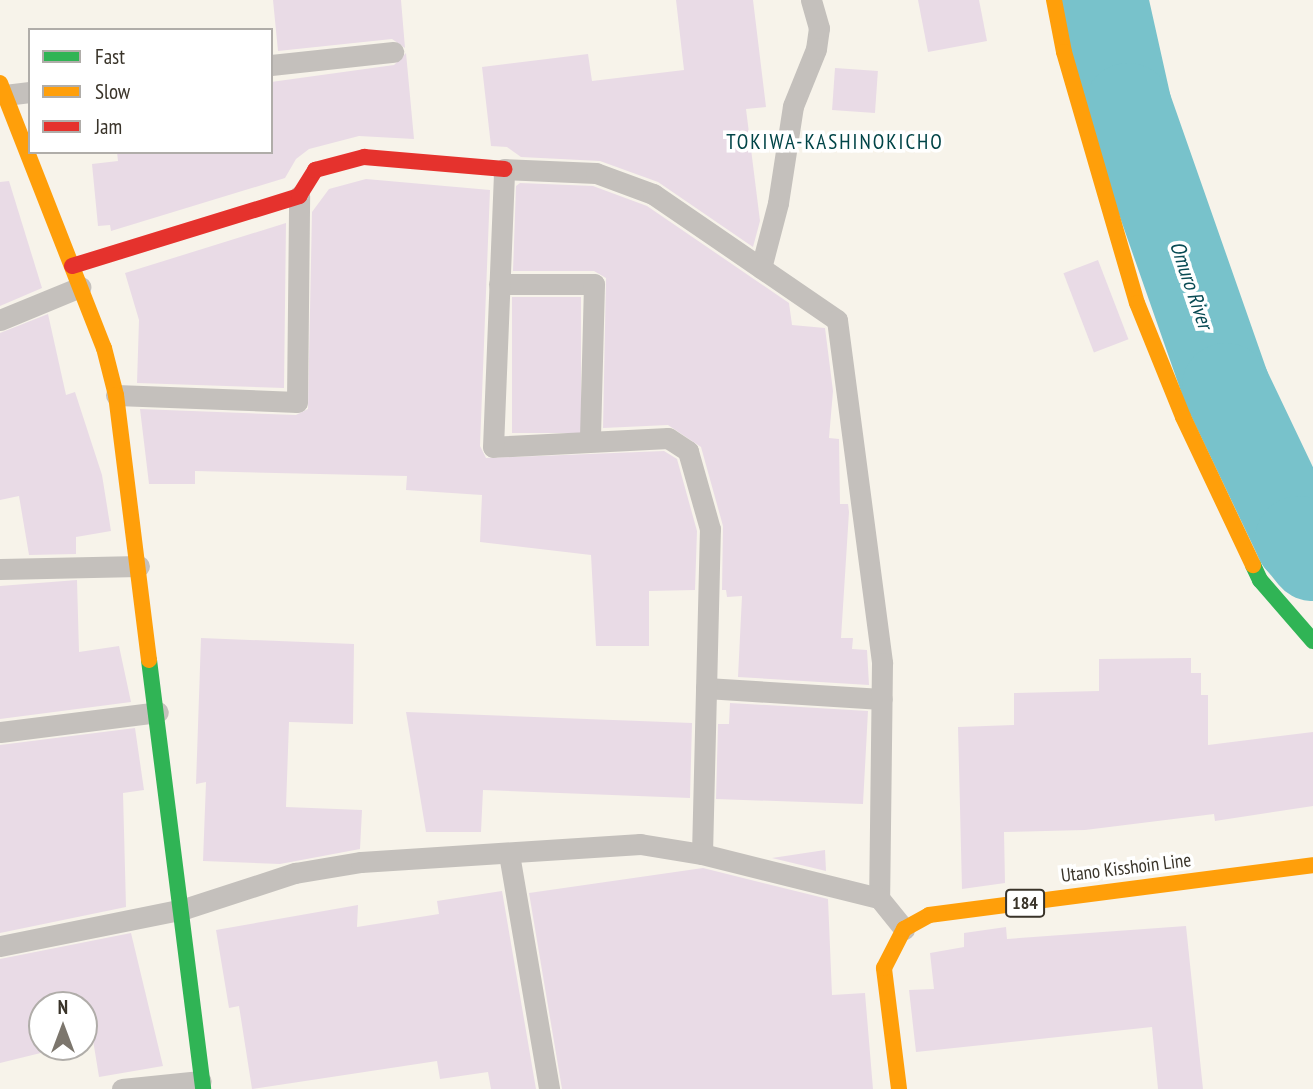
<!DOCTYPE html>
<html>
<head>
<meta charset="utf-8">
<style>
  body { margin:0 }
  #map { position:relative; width:1313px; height:1089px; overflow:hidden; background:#f7f3ea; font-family:"PT Sans Narrow",sans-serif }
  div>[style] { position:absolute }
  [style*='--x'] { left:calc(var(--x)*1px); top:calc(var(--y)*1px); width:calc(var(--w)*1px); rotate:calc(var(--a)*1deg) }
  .river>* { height:88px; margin:-44px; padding:0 44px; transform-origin:44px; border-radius:44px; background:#78c2cb }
  .building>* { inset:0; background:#e9dbe6; transform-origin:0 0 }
  .lane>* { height:21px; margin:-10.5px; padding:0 10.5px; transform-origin:10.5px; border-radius:10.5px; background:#c4c0bc }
  .fast>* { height:16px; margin:-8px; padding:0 8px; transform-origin:8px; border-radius:8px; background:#30b455 }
  .slow>* { height:16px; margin:-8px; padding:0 8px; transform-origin:8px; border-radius:8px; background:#ff9f0a }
  .jam>* { height:16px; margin:-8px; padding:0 8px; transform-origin:8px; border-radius:8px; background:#e5322d }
  span { translate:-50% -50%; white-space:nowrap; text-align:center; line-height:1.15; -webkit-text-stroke:7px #fff; paint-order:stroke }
  .shield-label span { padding:2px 5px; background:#fff; border:2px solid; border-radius:5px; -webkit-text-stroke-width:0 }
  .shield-label { font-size:18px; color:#393329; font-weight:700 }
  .street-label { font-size:19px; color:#393329 }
  .neighbourhood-label { font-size:21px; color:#004447; letter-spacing:2px }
  .water-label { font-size:21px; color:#084a53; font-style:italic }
  .legend { position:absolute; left:28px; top:28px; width:245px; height:126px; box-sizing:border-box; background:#fff; border:2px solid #b0ada9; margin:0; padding:9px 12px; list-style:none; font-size:21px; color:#393329 }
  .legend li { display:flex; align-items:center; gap:14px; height:35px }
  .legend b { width:35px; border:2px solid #b0ada9 }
  .north { position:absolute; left:28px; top:991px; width:70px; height:70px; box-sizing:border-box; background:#fff; border:2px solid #b0ada9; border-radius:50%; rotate:0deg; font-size:19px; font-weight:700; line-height:28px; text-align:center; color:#393329 }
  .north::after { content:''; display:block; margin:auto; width:24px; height:32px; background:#7c766d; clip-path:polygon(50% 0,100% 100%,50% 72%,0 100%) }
</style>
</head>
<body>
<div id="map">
  <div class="river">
    <div style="--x:1104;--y:0;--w:110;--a:77.4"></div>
    <div style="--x:1128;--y:107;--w:297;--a:70.7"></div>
    <div style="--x:1226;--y:387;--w:170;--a:64.5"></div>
    <div style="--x:1299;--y:540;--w:22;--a:51"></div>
  </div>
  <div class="building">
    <div style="clip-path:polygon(273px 0,401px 0,405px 48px,392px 39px,278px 51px)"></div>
    <div style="clip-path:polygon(676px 0,753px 0,766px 107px,746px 109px,760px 221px,753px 247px,658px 182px,600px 161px,521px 157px,507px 147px,491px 146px,482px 67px,588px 54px,592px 81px,684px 70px)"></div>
    <div style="clip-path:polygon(918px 0,979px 0,987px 41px,928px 52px)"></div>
    <div style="clip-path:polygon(406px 53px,414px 139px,359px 136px,309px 149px,296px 159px,285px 178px,111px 231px,110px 225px,98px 226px,92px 164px,118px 161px,117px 152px,271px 152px,271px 82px,394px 65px)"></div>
    <div style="left:835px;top:68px;width:43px;height:42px;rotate:4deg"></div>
    <div style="clip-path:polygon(366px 179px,490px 190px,480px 446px,486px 458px,664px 451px,677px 459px,697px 531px,695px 590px,649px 591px,649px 646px,596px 646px,591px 555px,480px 542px,482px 495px,406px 490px,407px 476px,195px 471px,195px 484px,149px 484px,140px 409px,296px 415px,308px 409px,312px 212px,329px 189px)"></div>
    <div style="clip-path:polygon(9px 181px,42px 288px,0 306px,0 182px)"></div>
    <div style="clip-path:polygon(520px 183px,593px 186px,647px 206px,789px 303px,792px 325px,825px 328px,833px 391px,829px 438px,839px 439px,840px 504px,848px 504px,849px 512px,841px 638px,853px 638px,852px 649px,867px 650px,869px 685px,738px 677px,742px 596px,727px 597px,726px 590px,722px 590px,723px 526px,701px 447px,668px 425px,603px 428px,606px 278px,594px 271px,513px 271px,516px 186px)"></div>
    <div style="clip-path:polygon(286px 223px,284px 388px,137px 383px,139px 320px,125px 273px)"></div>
    <div style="left:1098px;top:260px;width:85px;height:37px;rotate:69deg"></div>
    <div style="left:512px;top:297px;width:69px;height:136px"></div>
    <div style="clip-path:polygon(48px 314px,66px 395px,75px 392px,102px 475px,111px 531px,76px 537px,76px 554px,29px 555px,19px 496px,0 500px,0 333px)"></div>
    <div style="clip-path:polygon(77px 580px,79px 652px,119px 646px,131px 702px,0 719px,0 586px)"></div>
    <div style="clip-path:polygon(201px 638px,354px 644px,353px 724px,289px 722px,286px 807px,362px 810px,360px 849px,280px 864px,203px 861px,206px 782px,196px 784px)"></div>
    <div style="clip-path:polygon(1191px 658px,1191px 673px,1201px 673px,1201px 695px,1208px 695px,1208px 745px,1313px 732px,1313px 806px,1215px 821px,1214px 814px,1085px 830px,1004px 832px,1005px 883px,962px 889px,958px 727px,1014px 725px,1014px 693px,1099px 691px,1099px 659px)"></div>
    <div style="clip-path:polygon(730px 703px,868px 711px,863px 804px,716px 799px,718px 724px,729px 724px)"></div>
    <div style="clip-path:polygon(406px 712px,692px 723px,690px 798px,483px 790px,481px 832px,426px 832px)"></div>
    <div style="clip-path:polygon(135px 728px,144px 790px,123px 793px,126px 907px,0 933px,0 745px)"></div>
    <div style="clip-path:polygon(825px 850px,826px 871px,772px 858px)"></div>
    <div style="clip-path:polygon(703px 868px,828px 899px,832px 995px,865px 993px,873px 1089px,562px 1089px,529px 893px)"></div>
    <div style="clip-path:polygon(502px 891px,536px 1089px,491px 1089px,488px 1072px,440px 1079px,437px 1061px,252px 1089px,239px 1006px,229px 1008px,216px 930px,358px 905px,357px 927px,439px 914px,437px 901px)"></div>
    <div style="clip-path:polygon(1186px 926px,1203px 1089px,1158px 1089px,1152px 1027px,916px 1052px,909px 990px,934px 989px,930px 953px,964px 947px,964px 933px,1006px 927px,1007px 939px)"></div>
    <div style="clip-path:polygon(131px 933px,163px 1066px,99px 1077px,93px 1040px,84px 1042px,84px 1005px,42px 1005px,42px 1047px,65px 1047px,0 1063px,0 959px)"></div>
  </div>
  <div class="lane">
    <div style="--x:271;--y:65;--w:123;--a:-6.1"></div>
    <div style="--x:5;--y:95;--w:25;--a:-7"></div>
    <div style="--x:761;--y:268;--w:67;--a:-75.3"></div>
    <div style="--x:778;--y:203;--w:98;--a:-81.2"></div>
    <div style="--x:793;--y:106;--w:61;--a:-68"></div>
    <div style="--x:816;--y:49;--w:21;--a:-82"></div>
    <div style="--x:819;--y:28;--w:29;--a:-106"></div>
    <div style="--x:499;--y:284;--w:95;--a:0"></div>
    <div style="--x:594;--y:284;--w:155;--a:91.5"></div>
    <div style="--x:0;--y:320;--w:87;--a:-22.4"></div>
    <div style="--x:116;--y:395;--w:181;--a:2.2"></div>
    <div style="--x:297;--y:402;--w:206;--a:-89.4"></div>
    <div style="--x:0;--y:569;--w:139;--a:-1.2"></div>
    <div style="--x:706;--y:688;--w:176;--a:3.6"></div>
    <div style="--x:0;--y:732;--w:159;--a:-7.2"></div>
    <div style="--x:509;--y:854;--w:238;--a:80.3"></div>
    <div style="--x:702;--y:854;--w:325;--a:-88.6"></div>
    <div style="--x:710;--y:529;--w:81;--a:-105.8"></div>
    <div style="--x:688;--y:451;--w:24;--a:-147"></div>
    <div style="--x:668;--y:438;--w:175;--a:177.1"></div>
    <div style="--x:493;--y:447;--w:278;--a:-87.7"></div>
    <div style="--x:504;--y:169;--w:92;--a:2.5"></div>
    <div style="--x:596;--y:173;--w:61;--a:20.2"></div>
    <div style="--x:653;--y:194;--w:223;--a:34.4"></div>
    <div style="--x:837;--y:320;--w:346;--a:82.5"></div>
    <div style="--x:882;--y:663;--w:235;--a:90.7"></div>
    <div style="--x:0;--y:946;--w:188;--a:-11.4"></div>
    <div style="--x:184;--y:909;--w:117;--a:-18"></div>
    <div style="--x:295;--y:873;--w:67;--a:-9.5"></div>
    <div style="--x:361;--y:862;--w:280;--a:-3.7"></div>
    <div style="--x:640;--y:844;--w:63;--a:9.2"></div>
    <div style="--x:702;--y:854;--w:182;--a:14"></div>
    <div style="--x:879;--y:898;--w:40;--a:51"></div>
    <div style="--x:122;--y:1089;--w:79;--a:-5.8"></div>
  </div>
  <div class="fast">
    <div style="--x:1253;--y:565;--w:17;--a:65"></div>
    <div style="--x:1260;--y:580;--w:81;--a:49"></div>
    <div style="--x:149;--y:660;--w:432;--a:82.8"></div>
  </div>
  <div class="slow">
    <div style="--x:1054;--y:0;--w:53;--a:79.1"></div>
    <div style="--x:1064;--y:52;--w:261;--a:73.8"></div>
    <div style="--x:1137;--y:303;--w:123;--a:68"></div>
    <div style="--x:1183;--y:417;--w:164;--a:64.7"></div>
    <div style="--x:0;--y:83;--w:285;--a:68.6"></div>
    <div style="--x:104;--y:348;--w:49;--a:75.7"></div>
    <div style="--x:116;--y:395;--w:267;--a:82.9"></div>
    <div style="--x:899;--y:1089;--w:122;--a:-97.1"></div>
    <div style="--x:884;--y:968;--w:44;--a:-62.9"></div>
    <div style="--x:904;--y:929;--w:29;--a:-29"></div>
    <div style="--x:929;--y:915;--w:387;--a:-7.4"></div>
  </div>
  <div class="jam">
    <div style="--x:72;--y:266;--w:238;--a:-17.1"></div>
    <div style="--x:299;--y:196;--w:31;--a:-58"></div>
    <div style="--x:315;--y:170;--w:51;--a:-14.9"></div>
    <div style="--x:364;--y:157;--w:141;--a:4.9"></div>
  </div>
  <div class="shield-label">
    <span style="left:1025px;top:903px">184</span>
  </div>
  <div class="street-label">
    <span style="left:1126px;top:868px;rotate:-7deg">Utano Kisshoin Line</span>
  </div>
  <div class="neighbourhood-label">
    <span style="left:835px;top:142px">TOKIWA-KASHINOKICHO</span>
  </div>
  <div class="water-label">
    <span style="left:1191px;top:285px;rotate:71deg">Omuro River</span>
  </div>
  <ul class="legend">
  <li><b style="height:9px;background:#30b455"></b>Fast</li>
  <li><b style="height:9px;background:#ff9f0a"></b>Slow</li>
  <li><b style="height:9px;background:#e5322d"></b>Jam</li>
  </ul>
  <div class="north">N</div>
</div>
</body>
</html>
